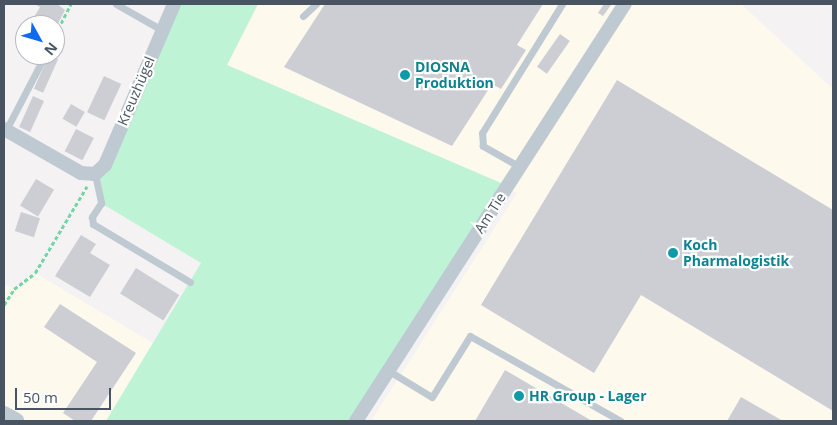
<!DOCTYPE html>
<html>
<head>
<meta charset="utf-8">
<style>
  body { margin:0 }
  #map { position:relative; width:837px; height:425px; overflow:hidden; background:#f4f2f2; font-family:"Open Sans",sans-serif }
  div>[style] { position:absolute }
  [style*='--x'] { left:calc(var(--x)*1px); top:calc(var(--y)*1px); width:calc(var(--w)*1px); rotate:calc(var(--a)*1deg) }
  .commercial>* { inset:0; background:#fef9ed }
  .green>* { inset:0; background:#bff3d5 }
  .building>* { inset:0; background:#ccced4; transform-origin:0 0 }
  .path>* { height:2.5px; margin-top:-1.25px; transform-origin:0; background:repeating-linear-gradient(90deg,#75d4a9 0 4px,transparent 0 6.5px) }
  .service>* { height:7px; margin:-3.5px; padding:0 3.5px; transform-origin:3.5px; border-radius:3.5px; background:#bfc9d2 }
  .minor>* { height:14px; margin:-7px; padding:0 7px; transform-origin:7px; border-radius:7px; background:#bfc9d2 }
  .tertiary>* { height:18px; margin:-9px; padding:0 9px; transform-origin:9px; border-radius:9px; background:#bfc9d2 }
  .dots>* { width:14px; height:14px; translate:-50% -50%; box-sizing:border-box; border:2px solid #fff; border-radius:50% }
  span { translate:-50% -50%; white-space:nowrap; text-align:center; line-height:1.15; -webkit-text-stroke:4.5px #fff; paint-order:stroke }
  .culture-label { font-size:14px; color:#0d838f; font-weight:700 }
  .left { translate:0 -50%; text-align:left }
  .street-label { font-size:14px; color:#485461 }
  .frame { position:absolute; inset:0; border:5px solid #485461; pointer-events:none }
  .north { position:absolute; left:15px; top:15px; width:50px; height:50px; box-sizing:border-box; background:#fff; border:1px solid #b6bbc0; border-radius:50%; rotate:129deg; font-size:14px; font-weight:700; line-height:20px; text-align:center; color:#485461 }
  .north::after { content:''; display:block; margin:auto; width:18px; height:22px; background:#0f69f1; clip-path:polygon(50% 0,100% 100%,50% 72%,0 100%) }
  .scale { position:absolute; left:15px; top:388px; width:96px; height:22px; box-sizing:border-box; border:2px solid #485461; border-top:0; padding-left:6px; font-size:15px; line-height:18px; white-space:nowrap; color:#485461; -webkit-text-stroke:4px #fff; paint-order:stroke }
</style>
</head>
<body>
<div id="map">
  <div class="commercial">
    <div style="clip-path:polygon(258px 4px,741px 4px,833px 89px,833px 421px,371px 421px,517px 193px,227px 65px)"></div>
    <div style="clip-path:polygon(35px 273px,153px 343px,106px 421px,15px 421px,4px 415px,4px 284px,14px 289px)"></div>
  </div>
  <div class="green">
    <div style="clip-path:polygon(174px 4px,258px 4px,227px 65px,508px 186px,356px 421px,106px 421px,201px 263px,101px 203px,95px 174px)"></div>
  </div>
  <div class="building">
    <div style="clip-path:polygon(34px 4px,57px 4px,65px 10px,55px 29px,55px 25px,44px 25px,33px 19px,40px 7px)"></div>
    <div style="clip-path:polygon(325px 4px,543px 4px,517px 45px,526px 50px,501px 89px,492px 84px,452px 146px,284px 67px)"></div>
    <div style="clip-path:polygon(604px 4px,611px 5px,603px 16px,598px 13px)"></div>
    <div style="left:560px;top:34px;width:12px;height:40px;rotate:35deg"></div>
    <div style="left:49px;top:55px;width:10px;height:37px;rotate:24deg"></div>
    <div style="left:104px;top:76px;width:19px;height:40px;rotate:25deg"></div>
    <div style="clip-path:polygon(617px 80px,833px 210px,833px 411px,641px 295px,594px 373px,481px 305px)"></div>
    <div style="left:33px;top:96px;width:12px;height:34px;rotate:24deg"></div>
    <div style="left:71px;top:104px;width:16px;height:17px;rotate:30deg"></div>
    <div style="left:76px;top:129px;width:20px;height:25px;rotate:27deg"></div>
    <div style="left:36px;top:179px;width:21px;height:31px;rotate:31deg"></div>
    <div style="left:21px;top:212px;width:20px;height:20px;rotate:18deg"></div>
    <div style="clip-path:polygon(81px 235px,96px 244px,90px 253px,110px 265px,90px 297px,55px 276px)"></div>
    <div style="left:136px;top:268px;width:51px;height:30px;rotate:32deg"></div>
    <div style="clip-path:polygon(60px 304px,136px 353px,91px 421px,75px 421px,63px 413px,97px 362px,44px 327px)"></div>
    <div style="clip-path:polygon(505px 370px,592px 421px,475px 421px)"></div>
    <div style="clip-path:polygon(741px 397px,783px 421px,727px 421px)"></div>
  </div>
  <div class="path">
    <div style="--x:55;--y:35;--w:35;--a:-63"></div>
    <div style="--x:4;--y:305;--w:19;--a:-58"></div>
    <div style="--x:14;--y:289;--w:26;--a:-37"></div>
    <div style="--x:35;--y:273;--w:101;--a:-59.1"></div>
  </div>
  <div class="service">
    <div style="--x:116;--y:4;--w:53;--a:29.5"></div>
    <div style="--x:303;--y:16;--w:18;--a:-43"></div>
    <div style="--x:6;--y:130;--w:85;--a:-62.5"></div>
    <div style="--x:520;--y:167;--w:43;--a:-150.4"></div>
    <div style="--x:483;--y:146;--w:13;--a:-94"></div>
    <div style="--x:482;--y:133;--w:152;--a:-58.2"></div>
    <div style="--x:95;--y:174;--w:30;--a:78"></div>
    <div style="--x:101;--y:203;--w:17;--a:123"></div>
    <div style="--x:92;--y:217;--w:7;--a:82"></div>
    <div style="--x:93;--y:224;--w:113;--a:30.9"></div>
    <div style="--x:389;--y:371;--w:50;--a:31.2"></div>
    <div style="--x:432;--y:397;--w:72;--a:-58.1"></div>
    <div style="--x:470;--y:336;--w:173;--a:29.4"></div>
  </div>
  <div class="minor">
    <div style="--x:4;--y:129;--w:89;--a:29.7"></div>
    <div style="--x:81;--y:173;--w:14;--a:4"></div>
    <div style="--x:95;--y:174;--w:13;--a:-42"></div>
    <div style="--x:105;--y:165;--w:175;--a:-66.8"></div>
    <div style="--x:356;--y:421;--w:496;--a:-57.2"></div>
  </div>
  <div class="tertiary">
    <div style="--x:4;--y:415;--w:13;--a:29"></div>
  </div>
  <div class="dots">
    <div style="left:405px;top:75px;background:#0f9aa8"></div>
    <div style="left:673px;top:253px;background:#0f9aa8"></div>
    <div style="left:519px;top:396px;background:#0f9aa8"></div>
  </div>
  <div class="culture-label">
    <span class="left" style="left:415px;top:75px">DIOSNA<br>Produktion</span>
    <span class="left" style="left:683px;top:253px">Koch<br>Pharmalogistik</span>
    <span class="left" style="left:529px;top:396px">HR Group - Lager</span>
  </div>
  <div class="street-label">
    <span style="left:136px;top:91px;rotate:-67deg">Kreuzhügel</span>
    <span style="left:490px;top:213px;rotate:-57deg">Am Tie</span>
  </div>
  <div class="frame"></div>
  <div class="north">N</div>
  <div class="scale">50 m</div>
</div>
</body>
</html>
